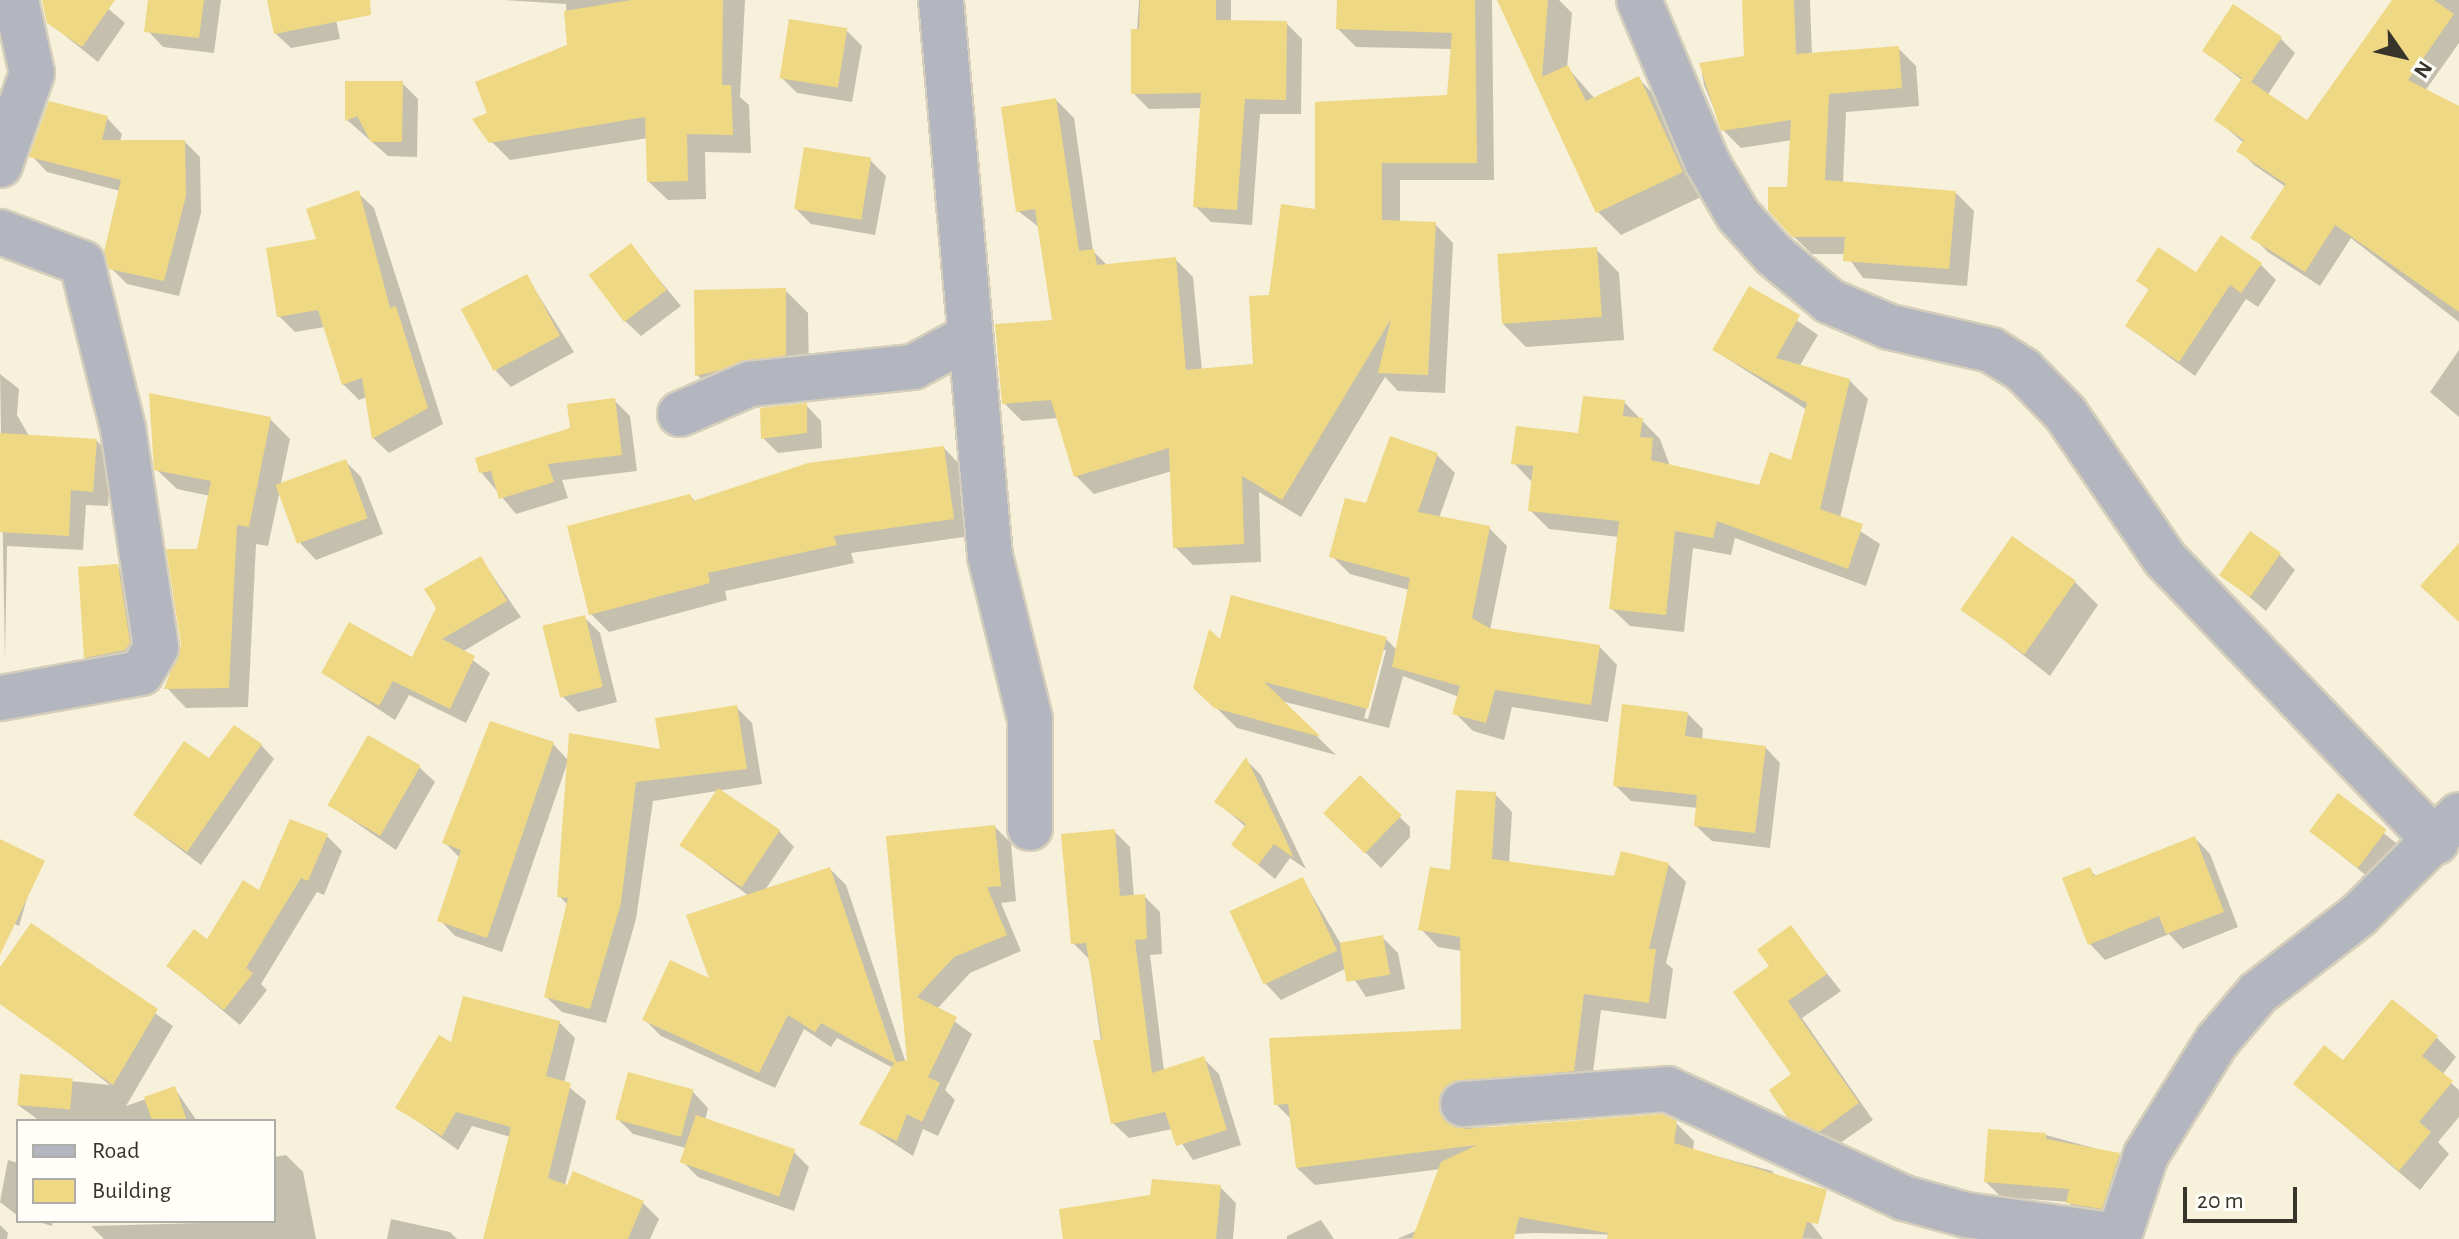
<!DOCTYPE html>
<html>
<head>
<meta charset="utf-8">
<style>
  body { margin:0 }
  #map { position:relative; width:2459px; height:1239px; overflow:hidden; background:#f7f0da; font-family:"Alegreya Sans",sans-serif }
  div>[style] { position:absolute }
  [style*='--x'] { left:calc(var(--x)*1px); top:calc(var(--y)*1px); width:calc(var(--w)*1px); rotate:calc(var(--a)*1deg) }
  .shadow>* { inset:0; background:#0003; transform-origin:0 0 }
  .building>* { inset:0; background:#efd883; transform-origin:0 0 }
  .roads { filter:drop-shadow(2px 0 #d4cebb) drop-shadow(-2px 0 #d4cebb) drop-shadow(0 2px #d4cebb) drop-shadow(0 -2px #d4cebb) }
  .minor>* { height:44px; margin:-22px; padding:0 22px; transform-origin:22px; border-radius:22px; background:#b3b5bf }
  span { translate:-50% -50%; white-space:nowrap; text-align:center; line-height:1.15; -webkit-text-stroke:8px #fffef9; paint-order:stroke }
  .legend { position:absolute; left:16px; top:1119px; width:260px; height:104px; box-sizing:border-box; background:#fffef9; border:2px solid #afada7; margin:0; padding:10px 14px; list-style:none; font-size:24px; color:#37342c }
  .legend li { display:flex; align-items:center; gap:16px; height:40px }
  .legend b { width:40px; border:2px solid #afada7 }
  .north { position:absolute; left:2363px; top:16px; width:80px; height:80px; -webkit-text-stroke:6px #fffef9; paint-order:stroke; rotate:124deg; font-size:22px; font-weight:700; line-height:32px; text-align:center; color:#37342c }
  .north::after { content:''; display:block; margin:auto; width:28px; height:36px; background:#37342c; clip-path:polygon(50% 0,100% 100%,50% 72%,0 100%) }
  .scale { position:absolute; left:2183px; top:1187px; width:114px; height:36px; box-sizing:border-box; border:4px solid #37342c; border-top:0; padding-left:10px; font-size:24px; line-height:28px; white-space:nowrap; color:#37342c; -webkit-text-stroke:6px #fffef9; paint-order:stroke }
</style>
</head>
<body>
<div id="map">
  <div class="shadow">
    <div style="clip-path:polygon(44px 0,98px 0,125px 23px,98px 62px,48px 22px)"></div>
    <div style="clip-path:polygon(151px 0,221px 0,214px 53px,163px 47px,148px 31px)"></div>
    <div style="clip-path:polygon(269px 0,332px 0,340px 39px,291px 48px,275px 33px)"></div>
    <div style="clip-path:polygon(504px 0,745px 0,740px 97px,749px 105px,751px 153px,705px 152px,706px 199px,668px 200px,649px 182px,648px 138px,510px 160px,491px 141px,490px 114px,569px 46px,566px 4px)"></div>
    <div style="clip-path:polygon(1139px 0,1231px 0,1231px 22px,1286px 23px,1302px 39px,1301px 114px,1260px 114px,1252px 225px,1211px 222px,1195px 206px,1202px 108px,1149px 109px,1133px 93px)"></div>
    <div style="clip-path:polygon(1339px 0,1492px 0,1494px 180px,1400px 180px,1400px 223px,1435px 224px,1453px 243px,1445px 393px,1398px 391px,1385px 377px,1301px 517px,1259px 492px,1261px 562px,1193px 565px,1175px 547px,1172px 471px,1094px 494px,1076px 476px,1058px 418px,1022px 421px,1004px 403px,1054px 321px,1040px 228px,1018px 211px,1056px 100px,1074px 118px,1093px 251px,1108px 266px,1175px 259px,1193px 277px,1202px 371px,1255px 366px,1271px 297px,1317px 211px,1449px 97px,1452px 49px,1356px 47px,1338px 29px)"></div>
    <div style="clip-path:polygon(1499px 0,1559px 0,1572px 13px,1567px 67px,1595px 99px,1638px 78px,1661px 102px,1705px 195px,1621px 235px,1598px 212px)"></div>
    <div style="clip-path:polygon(1744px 0,1810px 0,1812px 55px,1898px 48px,1916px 66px,1919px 106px,1846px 112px,1843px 183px,1956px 193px,1974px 211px,1967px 286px,1863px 278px,1846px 254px,1812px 254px,1793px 236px,1792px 140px,1741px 148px,1723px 130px,1704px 85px,1701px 65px,1746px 58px)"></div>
    <div style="clip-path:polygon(2395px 0,2459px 0,2459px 43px,2425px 91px,2459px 108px,2459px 322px,2351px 238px,2320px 286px,2268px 252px,2253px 237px,2286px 187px,2254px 165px,2239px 150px,2244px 143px,2217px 120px,2243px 81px,2204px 50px,2280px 38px,2295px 53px,2267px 96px,2307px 123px)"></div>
    <div style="clip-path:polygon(846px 30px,862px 46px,852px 102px,797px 93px,781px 77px)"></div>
    <div style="clip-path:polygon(402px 83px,418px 99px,417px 157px,388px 156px,347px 120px)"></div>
    <div style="clip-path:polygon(107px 118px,122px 134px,120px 142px,185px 142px,200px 157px,201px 213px,179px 296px,127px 284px,111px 268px,120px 191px,47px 172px,32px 156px)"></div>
    <div style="clip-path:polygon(870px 160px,886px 176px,875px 235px,811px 224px,795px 208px)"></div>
    <div style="clip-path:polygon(358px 193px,374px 208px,443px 424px,389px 453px,373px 438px,367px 397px,359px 400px,343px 384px,325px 327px,295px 332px,279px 316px,319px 241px)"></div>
    <div style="clip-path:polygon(631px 246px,681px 306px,641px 336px,625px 321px)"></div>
    <div style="clip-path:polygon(1596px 249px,1619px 273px,1624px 340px,1526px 347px,1503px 324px)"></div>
    <div style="clip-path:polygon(2260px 264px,2276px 280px,2258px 307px,2246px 299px,2195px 376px,2127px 326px,2150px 291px,2139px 280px)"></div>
    <div style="clip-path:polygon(527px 277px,574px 352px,511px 387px,496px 371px)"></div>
    <div style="clip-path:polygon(1750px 288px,1818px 335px,1799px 367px,1849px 380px,1868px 399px,1840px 518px,1880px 544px,1866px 586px,1735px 538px,1731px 555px,1693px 548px,1684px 632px,1630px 626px,1611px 608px,1619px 537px,1549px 529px,1530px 510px,1532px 482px,1514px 463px,1580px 435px,1624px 402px,1660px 439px,1670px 466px,1760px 487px,1793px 462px,1807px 410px,1714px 350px)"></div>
    <div style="clip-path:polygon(785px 290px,808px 313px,809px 378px,720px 398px,697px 375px)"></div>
    <div style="clip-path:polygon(2459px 350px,2459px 417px,2430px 392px)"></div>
    <div style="clip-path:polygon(0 374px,19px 389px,17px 415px,29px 436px,97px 441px,112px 456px,108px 506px,86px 505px,83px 550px,7px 546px,5px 661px)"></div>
    <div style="clip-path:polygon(614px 400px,630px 416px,637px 471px,562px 480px,568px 498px,516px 514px,481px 472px,572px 429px)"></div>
    <div style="clip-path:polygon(806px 405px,821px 421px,822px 448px,778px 453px,763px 438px)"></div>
    <div style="clip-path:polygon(270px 419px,290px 439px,280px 487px,345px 461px,361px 477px,383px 534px,316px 560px,301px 544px,280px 490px,268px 546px,256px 544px,248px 707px,186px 708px,167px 688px,183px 644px,210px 496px,177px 489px,156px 469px)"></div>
    <div style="clip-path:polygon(944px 448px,962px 467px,971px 536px,851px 553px,854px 563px,725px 591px,727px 600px,609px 632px,591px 614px,690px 496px,696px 502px)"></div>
    <div style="clip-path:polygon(evenodd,1437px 455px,1455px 473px,1439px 518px,1489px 528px,1507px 546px,1490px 630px,1599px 646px,1617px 665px,1608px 722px,1512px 707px,1504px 740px,1473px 731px,1455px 713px,1459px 697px,1403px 676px,1389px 728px,1281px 701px,1336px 755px,1237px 728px,1195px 687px,1221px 642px,1386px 639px,1397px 650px,1409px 590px,1350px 574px,1332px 556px,1368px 506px,1437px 455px,1382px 650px,1386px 650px,1368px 719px,1364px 718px,1382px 650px)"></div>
    <div style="clip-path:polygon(2279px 554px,2295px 570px,2266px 611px,2222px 574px)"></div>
    <div style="clip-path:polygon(481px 559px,521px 617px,462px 652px,490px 673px,466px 723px,409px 695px,395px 720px,323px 673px,412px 659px)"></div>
    <div style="clip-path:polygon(117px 566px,129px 578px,136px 662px,98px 669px,86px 657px)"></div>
    <div style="clip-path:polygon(2075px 582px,2098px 605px,2050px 676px,1964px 609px)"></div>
    <div style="clip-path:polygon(584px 617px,600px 633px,617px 702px,578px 712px,562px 696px)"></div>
    <div style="clip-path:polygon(736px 707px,752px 723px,762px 784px,653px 801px,636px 919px,606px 1023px,562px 1012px,546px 997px,568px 905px,559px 896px,568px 761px,502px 952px,455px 936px,440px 920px,461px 859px,444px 842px,553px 744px,569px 761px,663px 752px)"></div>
    <div style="clip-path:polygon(1687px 713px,1703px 729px,1702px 740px,1765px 747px,1780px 763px,1770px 848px,1712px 841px,1696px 826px,1698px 808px,1631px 801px,1615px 785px)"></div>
    <div style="clip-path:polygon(261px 745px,274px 759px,201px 865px,135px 815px,209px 761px)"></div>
    <div style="clip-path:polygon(1246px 760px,1261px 775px,1306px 869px,1290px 858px,1275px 879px,1234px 845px,1246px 827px,1217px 802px)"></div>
    <div style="clip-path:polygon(419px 767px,435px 782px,396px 850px,330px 805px)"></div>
    <div style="clip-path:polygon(1360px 778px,1410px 827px,1410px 837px,1381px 868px,1326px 813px)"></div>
    <div style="clip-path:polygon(1495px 794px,1512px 812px,1509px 864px,1616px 879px,1668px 864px,1686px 882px,1666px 963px,1673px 969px,1666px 1019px,1601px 1010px,1591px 1088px,1457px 1112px,1458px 1128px,1676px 1123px,1694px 1141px,1693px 1150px,1772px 1171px,1823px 1239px,1536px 1233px,1397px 1239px,1418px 1230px,1441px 1169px,1315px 1185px,1297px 1168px,1292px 1120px,1276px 1104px,1463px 1030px,1462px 951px,1438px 947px,1421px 929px)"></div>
    <div style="left:2338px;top:796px;width:81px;height:44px;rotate:39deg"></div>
    <div style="clip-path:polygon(995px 827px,1011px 843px,1016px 901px,1001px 903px,1021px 951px,970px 973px,937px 1009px,972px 1034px,945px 1090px,955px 1100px,938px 1136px,923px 1129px,913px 1156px,862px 1123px,893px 1068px,837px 1038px,831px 1047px,804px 1029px,775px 1088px,661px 1036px,645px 1020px,713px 982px,749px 896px,683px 846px,779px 831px,794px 847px,765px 890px,830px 869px,846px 885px,908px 1069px,888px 838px)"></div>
    <div style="clip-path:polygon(1114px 831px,1130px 847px,1134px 897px,1144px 896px,1160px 912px,1162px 954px,1150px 955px,1164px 1071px,1203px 1058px,1219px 1074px,1241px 1145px,1193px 1160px,1172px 1129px,1129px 1138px,1113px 1123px,1089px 959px,1073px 943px)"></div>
    <div style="clip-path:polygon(327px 836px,342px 851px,324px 895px,317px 892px,261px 984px,267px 990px,240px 1025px,169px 966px,208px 942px)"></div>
    <div style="clip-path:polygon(2195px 838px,2210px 854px,2238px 927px,2183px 949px,2169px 934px,2105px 960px,2090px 944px,2090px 870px,2097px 877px)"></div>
    <div style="clip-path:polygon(0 841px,36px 867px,19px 926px,0 917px)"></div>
    <div style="clip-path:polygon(1303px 880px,1342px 946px,1382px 937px,1398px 953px,1405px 989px,1366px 997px,1347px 968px,1281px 1000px,1266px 984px)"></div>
    <div style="clip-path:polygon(1791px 928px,1841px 991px,1802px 1018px,1873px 1120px,1836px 1146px,1789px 1116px,1794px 1075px,1772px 966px)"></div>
    <div style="clip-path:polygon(40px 932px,173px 1026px,126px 1106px,175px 1089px,197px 1121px,40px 1121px,18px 1105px,22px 1076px,110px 1085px,29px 1022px)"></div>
    <div style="clip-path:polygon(559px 1022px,575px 1038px,564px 1083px,586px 1101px,563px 1193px,574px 1174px,643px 1203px,659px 1219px,650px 1239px,493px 1239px,511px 1137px,472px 1126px,458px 1150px,398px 1107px,452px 1046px)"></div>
    <div style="clip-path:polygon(2436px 1037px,2456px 1057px,2442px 1075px,2459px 1090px,2459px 1117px,2438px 1142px,2449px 1154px,2420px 1190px,2295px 1084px)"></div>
    <div style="clip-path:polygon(693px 1092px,708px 1108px,705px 1121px,794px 1152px,809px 1167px,794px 1211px,698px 1177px,682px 1161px,686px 1148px,633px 1134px,618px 1119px)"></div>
    <div style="clip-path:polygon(2046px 1135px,2119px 1155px,2135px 1170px,2117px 1223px,2084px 1218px,2068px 1202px,2001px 1197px,1986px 1182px)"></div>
    <div style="clip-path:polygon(286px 1155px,303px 1172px,316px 1239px,104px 1239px,91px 1226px,274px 1221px,274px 1157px)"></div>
    <div style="clip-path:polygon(8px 1160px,18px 1163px,18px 1216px,0 1202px)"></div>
    <div style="clip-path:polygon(1220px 1187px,1236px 1203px,1233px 1239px,1065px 1239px)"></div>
    <div style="clip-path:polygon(391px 1219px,450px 1232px,457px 1239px,374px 1239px,387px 1239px)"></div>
    <div style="clip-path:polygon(1321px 1220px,1334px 1239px,1287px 1239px,1287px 1236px)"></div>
    <div style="clip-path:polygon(35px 1221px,53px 1221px,52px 1226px)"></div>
    <div style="clip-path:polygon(0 1225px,8px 1233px,7px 1239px,0 1239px)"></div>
  </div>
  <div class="building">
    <div style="clip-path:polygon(42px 0,115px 0,82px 47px,47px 23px)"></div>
    <div style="clip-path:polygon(148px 0,204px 0,199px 38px,144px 32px)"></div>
    <div style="clip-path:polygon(267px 0,370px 0,371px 15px,274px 34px)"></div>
    <div style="clip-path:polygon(632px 0,723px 0,722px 85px,731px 85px,733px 135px,687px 134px,688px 181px,647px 182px,645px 117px,489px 143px,472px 119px,487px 113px,475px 82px,567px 45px,564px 11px)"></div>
    <div style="clip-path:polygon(1140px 0,1216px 0,1216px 20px,1287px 21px,1286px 100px,1245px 99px,1237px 210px,1193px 207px,1201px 93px,1131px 94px,1131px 29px,1139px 29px)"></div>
    <div style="clip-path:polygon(1337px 0,1475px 0,1477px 163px,1382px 163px,1382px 220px,1436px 222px,1428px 375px,1378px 373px,1391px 319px,1282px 500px,1242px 476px,1244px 544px,1173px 548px,1169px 448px,1074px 477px,1051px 400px,1002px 404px,995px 324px,1052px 320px,1035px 209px,1016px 212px,1001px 107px,1056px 98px,1079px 251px,1094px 249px,1097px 265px,1176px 257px,1186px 370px,1253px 364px,1249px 296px,1269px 295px,1281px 204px,1315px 209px,1315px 102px,1447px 95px,1452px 33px,1336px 29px)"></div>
    <div style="clip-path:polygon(1497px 0,1548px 0,1542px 77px,1568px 65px,1586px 101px,1639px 76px,1683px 172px,1596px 213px)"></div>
    <div style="clip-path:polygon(1742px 0,1794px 0,1796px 54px,1899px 46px,1902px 88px,1829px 94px,1825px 180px,1956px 191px,1949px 269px,1843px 261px,1845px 237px,1792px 237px,1768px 210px,1768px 187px,1787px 187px,1791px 120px,1721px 131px,1699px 63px,1744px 56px)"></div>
    <div style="clip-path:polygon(2392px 0,2434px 0,2454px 14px,2408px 80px,2459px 106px,2459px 312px,2335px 225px,2305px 272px,2250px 238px,2286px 184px,2236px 151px,2244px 140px,2214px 120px,2242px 78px,2202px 51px,2233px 4px,2282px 37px,2251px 82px,2307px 120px)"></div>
    <div style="left:789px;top:19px;width:59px;height:60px;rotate:9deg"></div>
    <div style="clip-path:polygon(345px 81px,403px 81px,402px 142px,371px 142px,357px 116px,345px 121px)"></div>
    <div style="clip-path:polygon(49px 101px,108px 116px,102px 140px,185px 140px,186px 196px,164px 281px,109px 269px,104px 252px,121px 180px,29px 157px)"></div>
    <div style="left:804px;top:147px;width:68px;height:63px;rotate:9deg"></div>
    <div style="clip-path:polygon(359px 190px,390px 308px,396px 306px,428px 408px,372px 439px,362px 378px,342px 385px,318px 310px,277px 317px,266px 248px,316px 239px,306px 209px)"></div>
    <div style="clip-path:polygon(2221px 235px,2262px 263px,2241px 293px,2230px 285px,2179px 362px,2125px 326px,2149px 289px,2136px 281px,2158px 247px,2196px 272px)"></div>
    <div style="left:631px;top:243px;width:59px;height:53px;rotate:53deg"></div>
    <div style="left:1597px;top:247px;width:70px;height:100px;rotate:86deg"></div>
    <div style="left:527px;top:274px;width:70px;height:75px;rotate:62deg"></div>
    <div style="clip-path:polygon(1749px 286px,1800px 315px,1776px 358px,1850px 379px,1820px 509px,1863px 524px,1848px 569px,1717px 521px,1713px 538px,1675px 531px,1666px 615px,1609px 609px,1619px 521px,1528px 511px,1533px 466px,1511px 464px,1516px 426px,1578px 433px,1583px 396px,1625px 400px,1623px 416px,1643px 418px,1640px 437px,1653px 438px,1651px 460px,1759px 485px,1770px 452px,1791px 460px,1807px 403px,1712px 350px)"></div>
    <div style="clip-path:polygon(786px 288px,786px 355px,695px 376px,694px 290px)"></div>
    <div style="clip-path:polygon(149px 393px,271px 417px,249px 527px,237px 525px,229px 688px,164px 689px,181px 644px,166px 549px,197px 549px,211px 481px,154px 470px)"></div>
    <div style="clip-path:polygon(615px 398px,622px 455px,548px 464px,554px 482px,499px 499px,491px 471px,479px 473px,475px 458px,570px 428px,567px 404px)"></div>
    <div style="clip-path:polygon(807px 403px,807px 433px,761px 439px,760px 408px)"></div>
    <div style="clip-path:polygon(0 433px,97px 439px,93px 492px,71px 490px,69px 536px,0 532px)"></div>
    <div style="clip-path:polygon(1390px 436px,1438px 453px,1418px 512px,1490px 526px,1472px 618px,1489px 628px,1600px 645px,1591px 705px,1495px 690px,1486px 723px,1452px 714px,1460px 686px,1392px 667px,1410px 578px,1329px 557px,1345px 498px,1366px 503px)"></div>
    <div style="clip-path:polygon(944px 446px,954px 519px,834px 536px,837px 545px,708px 573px,710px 583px,589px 615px,567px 526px,690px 494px,693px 501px,808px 463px)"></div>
    <div style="left:346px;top:459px;width:63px;height:75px;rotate:70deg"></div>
    <div style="left:2250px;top:531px;width:38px;height:54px;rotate:35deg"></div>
    <div style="left:2012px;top:536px;width:78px;height:90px;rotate:35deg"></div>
    <div style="clip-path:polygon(2459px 543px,2459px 622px,2420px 586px)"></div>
    <div style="clip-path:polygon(481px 556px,507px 601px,442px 639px,475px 656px,450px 709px,393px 681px,379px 706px,321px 673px,349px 622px,412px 657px,436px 608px,424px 589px)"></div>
    <div style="clip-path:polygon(118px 564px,130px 643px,125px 650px,84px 658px,78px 567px)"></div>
    <div style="clip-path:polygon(1231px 595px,1387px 637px,1368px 709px,1264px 682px,1321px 737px,1214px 708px,1193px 688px,1209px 629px,1220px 639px)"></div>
    <div style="left:585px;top:615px;width:74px;height:44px;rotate:76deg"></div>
    <div style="clip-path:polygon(1622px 704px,1688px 712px,1685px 736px,1766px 746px,1755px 833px,1694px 826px,1697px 795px,1613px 786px)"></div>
    <div style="clip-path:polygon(737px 705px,747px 769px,636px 782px,621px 903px,590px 1009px,544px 997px,568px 898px,557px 897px,569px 733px,660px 749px,655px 718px)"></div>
    <div style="clip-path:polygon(490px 721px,554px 742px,487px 938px,437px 921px,461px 850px,442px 843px)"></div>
    <div style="clip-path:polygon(234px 725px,262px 744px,187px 852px,133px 815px,184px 741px,209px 758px)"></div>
    <div style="left:368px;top:735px;width:61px;height:81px;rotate:30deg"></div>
    <div style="clip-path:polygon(1246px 757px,1282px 832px,1294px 858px,1274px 844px,1258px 865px,1231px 845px,1246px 824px,1214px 802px)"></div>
    <div style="left:1360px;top:775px;width:58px;height:53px;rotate:44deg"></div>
    <div style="left:718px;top:788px;width:75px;height:69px;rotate:34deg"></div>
    <div style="clip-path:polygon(1456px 790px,1496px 792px,1492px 859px,1614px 876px,1621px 851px,1669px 863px,1649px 949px,1656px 949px,1649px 1003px,1584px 994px,1574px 1071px,1450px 1083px,1440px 1094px,1443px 1119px,1465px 1129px,1662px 1114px,1677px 1121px,1674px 1143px,1827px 1190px,1818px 1224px,1807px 1222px,1802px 1239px,1607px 1239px,1608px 1233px,1519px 1217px,1514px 1239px,1412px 1239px,1441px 1162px,1477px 1145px,1296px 1168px,1288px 1104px,1274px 1105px,1269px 1038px,1461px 1029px,1460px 937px,1418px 930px,1430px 867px,1450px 870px)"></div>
    <div style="left:2338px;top:793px;width:61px;height:48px;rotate:37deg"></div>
    <div style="clip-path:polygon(290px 819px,328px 834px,308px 881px,301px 878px,246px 968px,253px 973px,224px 1010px,166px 966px,194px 929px,207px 939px,243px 880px,259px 890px)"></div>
    <div style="clip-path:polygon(995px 825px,1001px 886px,987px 887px,1007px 935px,954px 957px,917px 997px,957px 1017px,928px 1077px,940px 1083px,922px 1122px,907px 1114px,897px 1141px,859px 1124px,894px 1063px,821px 1023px,815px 1032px,788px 1015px,759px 1073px,642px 1020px,670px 960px,709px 978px,686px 915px,830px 867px,896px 1062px,907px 1060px,886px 836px)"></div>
    <div style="clip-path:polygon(1115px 829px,1120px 896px,1145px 894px,1147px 939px,1135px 940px,1152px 1073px,1204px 1056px,1227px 1130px,1176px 1146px,1165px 1112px,1111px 1124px,1093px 1040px,1102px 1040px,1086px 943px,1071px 944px,1061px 834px)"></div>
    <div style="clip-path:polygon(2195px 836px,2224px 912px,2166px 934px,2159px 916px,2088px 945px,2062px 878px,2090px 867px,2094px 876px)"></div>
    <div style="clip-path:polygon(0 839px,45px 861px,0 955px)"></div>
    <div style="left:1303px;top:877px;width:81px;height:81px;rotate:65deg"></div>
    <div style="clip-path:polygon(31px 923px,158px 1009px,113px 1085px,0 1004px,0 967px)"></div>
    <div style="clip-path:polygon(1791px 925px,1827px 974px,1788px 1001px,1859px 1103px,1819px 1132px,1787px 1117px,1769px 1090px,1791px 1074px,1733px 992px,1769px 966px,1757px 950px)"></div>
    <div style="left:1383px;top:935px;width:40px;height:44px;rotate:80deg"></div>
    <div style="clip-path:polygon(463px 996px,560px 1021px,546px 1076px,571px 1083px,548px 1178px,567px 1185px,573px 1171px,644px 1201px,628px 1239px,483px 1239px,511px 1127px,456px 1112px,442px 1136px,395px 1108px,439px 1035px,451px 1042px)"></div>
    <div style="clip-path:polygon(2392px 999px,2438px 1036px,2422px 1056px,2453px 1081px,2419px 1122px,2431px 1132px,2399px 1171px,2293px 1084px,2324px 1045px,2343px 1060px)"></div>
    <div style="left:628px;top:1072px;width:68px;height:49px;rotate:15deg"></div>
    <div style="left:20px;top:1074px;width:53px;height:31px;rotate:5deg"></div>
    <div style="clip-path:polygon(175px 1086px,187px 1121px,152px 1121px,144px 1097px)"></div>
    <div style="left:696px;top:1115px;width:105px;height:50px;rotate:19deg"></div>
    <div style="clip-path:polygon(1988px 1129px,2046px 1133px,2046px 1139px,2120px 1153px,2102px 1209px,2066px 1203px,2069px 1189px,1984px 1182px)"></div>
    <div style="clip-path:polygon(1152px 1179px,1221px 1185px,1216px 1239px,1063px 1239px,1059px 1209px,1150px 1195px)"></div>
  </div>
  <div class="roads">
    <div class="minor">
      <div style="--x:941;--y:0;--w:558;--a:84.96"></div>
      <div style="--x:990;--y:556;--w:168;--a:76.2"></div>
      <div style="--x:1030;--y:719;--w:109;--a:90"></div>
      <div style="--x:1639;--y:0;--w:176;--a:67.2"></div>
      <div style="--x:1707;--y:162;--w:61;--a:59.7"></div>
      <div style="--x:1738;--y:215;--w:54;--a:48"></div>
      <div style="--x:1774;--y:255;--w:72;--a:39.9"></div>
      <div style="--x:1829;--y:301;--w:66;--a:23.1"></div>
      <div style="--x:1890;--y:327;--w:104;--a:12.8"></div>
      <div style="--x:1991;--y:350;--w:38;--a:32"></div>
      <div style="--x:2023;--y:370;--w:60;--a:45.7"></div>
      <div style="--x:2065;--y:413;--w:177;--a:55.6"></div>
      <div style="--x:2165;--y:559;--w:392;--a:46.2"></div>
      <div style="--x:0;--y:165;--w:97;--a:-70.8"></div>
      <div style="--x:32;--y:73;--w:75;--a:-102.4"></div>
      <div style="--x:0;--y:232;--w:88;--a:20.7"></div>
      <div style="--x:82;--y:263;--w:171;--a:76.1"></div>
      <div style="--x:123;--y:429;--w:221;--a:81.4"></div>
      <div style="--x:156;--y:648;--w:29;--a:121"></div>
      <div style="--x:141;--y:673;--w:143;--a:169.9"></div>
      <div style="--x:680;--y:414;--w:76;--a:-23.2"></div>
      <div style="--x:750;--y:384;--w:164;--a:-6"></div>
      <div style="--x:913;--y:367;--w:65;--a:-28.5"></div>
      <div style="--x:1463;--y:1104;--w:205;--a:-4.2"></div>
      <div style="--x:1667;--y:1089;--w:261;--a:24.7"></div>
      <div style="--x:1904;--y:1198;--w:64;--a:15.3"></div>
      <div style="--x:1966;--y:1215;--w:153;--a:7.9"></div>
      <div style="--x:2118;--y:1239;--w:89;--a:-71.6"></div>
      <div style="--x:2146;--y:1155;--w:134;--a:-58.1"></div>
      <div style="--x:2217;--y:1041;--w:63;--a:-49.5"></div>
      <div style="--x:2258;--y:993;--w:128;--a:-37.7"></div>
      <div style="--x:2359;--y:915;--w:141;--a:-45"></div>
    </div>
  </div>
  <ul class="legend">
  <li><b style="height:10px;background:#b3b5bf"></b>Road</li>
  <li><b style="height:22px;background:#efd883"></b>Building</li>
  </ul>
  <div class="north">N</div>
  <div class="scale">20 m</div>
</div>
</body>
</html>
